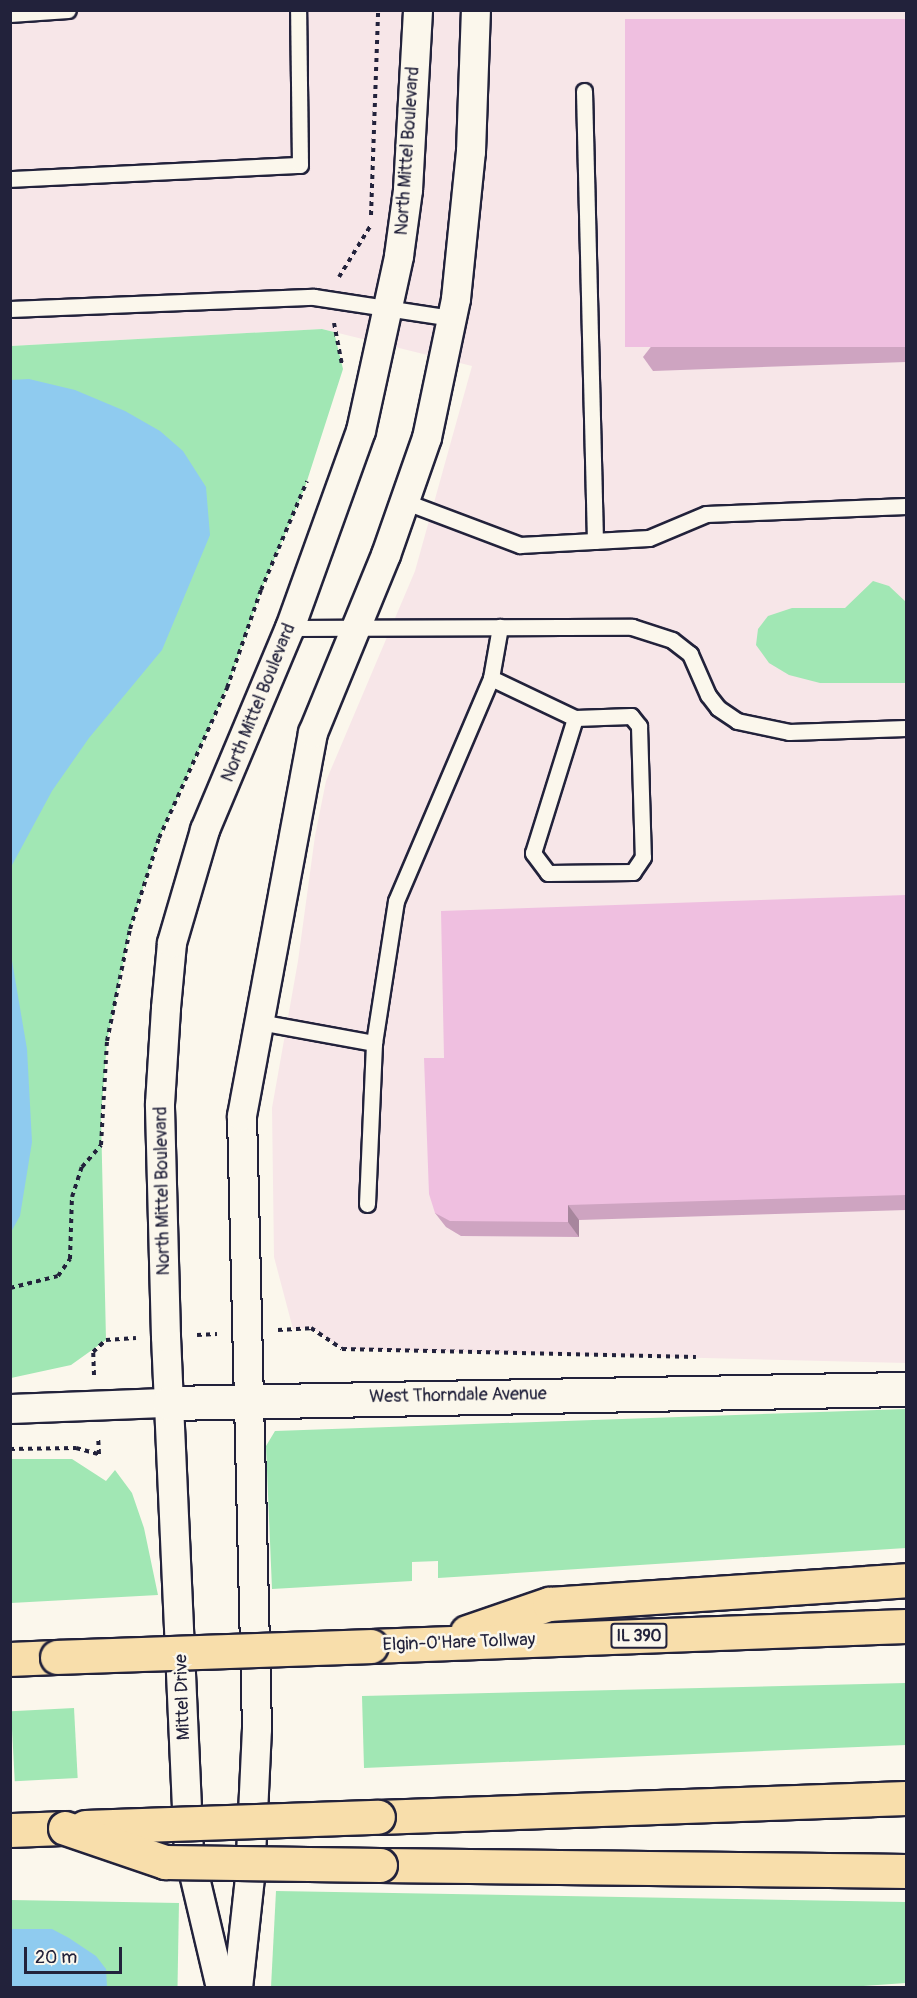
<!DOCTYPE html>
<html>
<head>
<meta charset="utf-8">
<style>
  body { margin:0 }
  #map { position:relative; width:917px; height:1998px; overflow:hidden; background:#fbf7ec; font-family:Pangolin,sans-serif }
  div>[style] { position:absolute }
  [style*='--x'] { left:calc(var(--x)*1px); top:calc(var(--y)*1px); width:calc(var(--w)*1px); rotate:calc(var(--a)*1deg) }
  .built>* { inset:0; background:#f7e6e8 }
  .green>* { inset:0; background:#a1e7b4; transform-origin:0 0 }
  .water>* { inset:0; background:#8fcbef }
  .path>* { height:4px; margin-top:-2px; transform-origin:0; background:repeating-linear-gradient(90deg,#22223b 0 4.5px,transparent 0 9px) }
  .roads { filter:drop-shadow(2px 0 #22223b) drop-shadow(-2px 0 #22223b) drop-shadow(0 2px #22223b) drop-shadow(0 -2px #22223b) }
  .lane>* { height:15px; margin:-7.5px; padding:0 7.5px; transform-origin:7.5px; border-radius:7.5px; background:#fbf7ec }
  .street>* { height:28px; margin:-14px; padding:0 14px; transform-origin:14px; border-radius:14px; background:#fbf7ec }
  .secondary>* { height:33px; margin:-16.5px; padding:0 16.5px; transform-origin:16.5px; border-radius:16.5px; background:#fbf7ec }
  .highway>* { height:33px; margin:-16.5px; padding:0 16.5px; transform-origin:16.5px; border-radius:16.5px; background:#f8deab }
  .bridges { filter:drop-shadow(2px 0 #22223b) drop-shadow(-2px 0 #22223b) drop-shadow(0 2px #22223b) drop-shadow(0 -2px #22223b) }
  .highway-bridge>* { height:33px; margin:-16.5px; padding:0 16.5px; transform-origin:16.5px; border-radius:16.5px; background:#f8deab }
  .wall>* { inset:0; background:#cea4c1 }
  .shaded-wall>* { inset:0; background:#a7869d }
  .building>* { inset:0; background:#efbfe0; transform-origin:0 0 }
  span { translate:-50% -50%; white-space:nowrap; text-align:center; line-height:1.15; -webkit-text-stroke:5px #fbf7ec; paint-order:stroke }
  .shield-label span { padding:2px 4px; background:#fbf7ec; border:2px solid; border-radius:4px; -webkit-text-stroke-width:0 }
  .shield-label { font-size:16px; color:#22223b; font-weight:700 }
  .street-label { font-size:18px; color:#22223b }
  .frame { position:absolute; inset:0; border:12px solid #22223b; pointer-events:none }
  .scale { position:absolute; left:24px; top:1947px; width:98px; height:27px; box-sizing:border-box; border:3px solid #22223b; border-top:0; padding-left:8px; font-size:18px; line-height:21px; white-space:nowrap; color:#22223b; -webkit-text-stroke:4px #fbf7ec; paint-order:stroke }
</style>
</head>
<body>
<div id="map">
  <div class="built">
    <div style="clip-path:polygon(11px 11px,906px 11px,906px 1363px,342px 1349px,311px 1328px,293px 1329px,274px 1257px,272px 1108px,298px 961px,315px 836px,326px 781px,415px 571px,472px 366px,322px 329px,11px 346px)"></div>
  </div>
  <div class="green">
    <div style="clip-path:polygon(322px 329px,334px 332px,343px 369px,305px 487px,261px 590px,227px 688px,159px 838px,130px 929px,107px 1041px,101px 1116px,106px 1340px,71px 1365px,11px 1378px,11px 346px)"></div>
    <div style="clip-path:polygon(873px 581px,889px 586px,906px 602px,906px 683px,820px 683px,789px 675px,769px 663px,756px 645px,758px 629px,768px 616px,792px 608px,845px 608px)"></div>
    <div style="clip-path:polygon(906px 1409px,906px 1548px,438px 1578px,438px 1561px,412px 1562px,412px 1581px,272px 1589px,266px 1446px,275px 1431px)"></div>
    <div style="clip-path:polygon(11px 1459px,72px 1459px,106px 1481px,115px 1470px,132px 1493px,144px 1528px,158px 1595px,11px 1603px)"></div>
    <div style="clip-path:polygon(906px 1683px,906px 1745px,364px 1768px,362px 1696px)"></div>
    <div style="left:74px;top:1708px;width:70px;height:63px;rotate:87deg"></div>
    <div style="clip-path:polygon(276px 1891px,906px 1902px,906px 1983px,835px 1988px,271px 1987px)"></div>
    <div style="left:11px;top:1900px;width:168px;height:88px;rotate:1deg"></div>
  </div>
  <div class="water">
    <div style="clip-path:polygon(29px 379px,75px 390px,125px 411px,160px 431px,183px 451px,206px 487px,210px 535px,162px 650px,89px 738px,52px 791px,11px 867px,10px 380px)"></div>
    <div style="clip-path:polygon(11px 955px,27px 1049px,32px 1142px,20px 1216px,11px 1232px)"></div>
    <div style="clip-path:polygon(11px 1929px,52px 1929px,69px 1938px,96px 1956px,106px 1969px,107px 1987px,11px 1987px)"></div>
  </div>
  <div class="path">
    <div style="--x:371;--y:215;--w:205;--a:-88"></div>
    <div style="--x:339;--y:277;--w:61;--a:-58.4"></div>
    <div style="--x:334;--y:323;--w:43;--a:79.2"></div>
    <div style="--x:10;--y:1288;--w:49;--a:-14"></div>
    <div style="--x:58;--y:1276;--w:21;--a:-55"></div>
    <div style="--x:70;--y:1259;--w:62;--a:-88.2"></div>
    <div style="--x:72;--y:1197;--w:32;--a:-72"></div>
    <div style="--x:82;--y:1167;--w:29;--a:-49"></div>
    <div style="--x:101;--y:1145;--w:104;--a:-86.7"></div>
    <div style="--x:107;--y:1041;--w:114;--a:-78.4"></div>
    <div style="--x:130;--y:929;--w:96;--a:-72.3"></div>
    <div style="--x:159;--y:838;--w:165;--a:-65.6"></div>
    <div style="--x:227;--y:688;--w:104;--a:-70.9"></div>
    <div style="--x:261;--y:590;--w:118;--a:-67.1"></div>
    <div style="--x:278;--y:1330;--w:33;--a:-3"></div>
    <div style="--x:311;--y:1328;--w:37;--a:34"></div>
    <div style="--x:342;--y:1349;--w:354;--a:1.3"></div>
    <div style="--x:197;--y:1335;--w:20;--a:-3"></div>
    <div style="--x:94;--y:1375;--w:23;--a:-92"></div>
    <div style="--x:93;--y:1352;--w:18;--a:-43"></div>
    <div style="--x:106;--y:1340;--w:30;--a:-4"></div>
    <div style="--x:10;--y:1449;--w:66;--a:-0.9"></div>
    <div style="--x:76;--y:1448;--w:24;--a:15"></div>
    <div style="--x:99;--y:1454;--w:18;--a:-93"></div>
  </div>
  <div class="roads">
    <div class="lane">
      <div style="--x:10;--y:14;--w:58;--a:-3.9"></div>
      <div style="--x:584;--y:91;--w:450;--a:88.6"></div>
      <div style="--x:10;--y:179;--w:290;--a:-2.8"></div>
      <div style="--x:300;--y:165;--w:155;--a:-90.7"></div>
      <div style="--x:10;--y:309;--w:304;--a:-2.3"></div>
      <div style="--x:314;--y:297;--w:140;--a:8.7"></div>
      <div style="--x:406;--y:502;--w:122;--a:20.7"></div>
      <div style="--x:520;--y:545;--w:129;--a:-3.1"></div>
      <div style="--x:649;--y:538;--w:62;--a:-22.8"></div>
      <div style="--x:706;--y:514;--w:200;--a:-2.3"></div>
      <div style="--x:290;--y:628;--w:342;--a:-0.2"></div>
      <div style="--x:632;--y:627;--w:42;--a:18"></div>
      <div style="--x:672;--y:640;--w:23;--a:38"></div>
      <div style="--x:690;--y:654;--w:45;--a:66.3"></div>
      <div style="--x:708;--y:695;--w:16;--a:52"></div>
      <div style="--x:718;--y:708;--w:23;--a:34"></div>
      <div style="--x:737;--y:721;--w:53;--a:11.9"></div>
      <div style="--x:789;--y:732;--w:117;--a:-2"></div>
      <div style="--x:491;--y:678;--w:93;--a:25.5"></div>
      <div style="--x:575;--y:718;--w:56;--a:-2"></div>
      <div style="--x:631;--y:716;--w:13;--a:51"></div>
      <div style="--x:639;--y:726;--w:131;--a:88.3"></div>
      <div style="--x:643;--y:857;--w:18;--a:124"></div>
      <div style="--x:633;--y:872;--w:85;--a:179.3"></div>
      <div style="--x:548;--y:873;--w:25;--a:-127"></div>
      <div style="--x:533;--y:853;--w:141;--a:-72.7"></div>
      <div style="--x:259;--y:1022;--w:117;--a:10.3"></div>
      <div style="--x:374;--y:1043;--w:144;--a:-81.2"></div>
      <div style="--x:396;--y:901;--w:242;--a:-66.9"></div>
      <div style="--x:491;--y:678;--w:52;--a:-80"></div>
      <div style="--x:367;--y:1204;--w:161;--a:-87.5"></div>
    </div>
    <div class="street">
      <div style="--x:10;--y:1409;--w:159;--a:-2.2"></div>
      <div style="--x:221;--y:1988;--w:139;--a:-103.3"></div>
      <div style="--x:189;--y:1853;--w:517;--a:-92.55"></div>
      <div style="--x:166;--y:1337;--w:233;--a:-91.5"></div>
      <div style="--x:160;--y:1104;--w:96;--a:-86.4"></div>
      <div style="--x:166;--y:1008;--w:65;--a:-84.7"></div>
      <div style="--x:172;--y:943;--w:118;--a:-73.7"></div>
      <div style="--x:205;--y:830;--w:219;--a:-67.2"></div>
      <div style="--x:290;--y:628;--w:209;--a:-70.2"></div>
      <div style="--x:361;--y:431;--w:179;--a:-77.7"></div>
      <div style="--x:399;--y:256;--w:67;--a:-82.2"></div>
      <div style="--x:408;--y:190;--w:180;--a:-86.8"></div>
      <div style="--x:238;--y:1988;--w:112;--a:-83.8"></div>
      <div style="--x:250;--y:1877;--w:148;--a:-87.3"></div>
      <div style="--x:257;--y:1729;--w:613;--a:-91.4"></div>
      <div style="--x:242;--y:1116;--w:390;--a:-79.5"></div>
      <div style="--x:313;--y:733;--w:192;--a:-67.7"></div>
      <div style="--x:386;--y:555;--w:124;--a:-70.7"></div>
      <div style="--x:427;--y:438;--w:142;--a:-78.2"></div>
      <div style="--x:456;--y:299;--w:148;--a:-84.2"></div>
      <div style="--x:471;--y:152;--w:142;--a:-88"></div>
    </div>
    <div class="secondary">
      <div style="--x:169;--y:1403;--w:737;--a:-1.09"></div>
    </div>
    <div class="highway">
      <div style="--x:467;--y:1632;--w:87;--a:-18.9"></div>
      <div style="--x:549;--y:1604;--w:358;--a:-3.8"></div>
      <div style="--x:371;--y:1646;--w:535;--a:-2.14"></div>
      <div style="--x:10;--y:1659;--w:47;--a:-2.4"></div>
      <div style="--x:378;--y:1817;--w:528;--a:-2.06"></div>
      <div style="--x:10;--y:1830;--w:55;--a:-2.1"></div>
      <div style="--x:380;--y:1865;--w:526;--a:0.65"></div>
    </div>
  </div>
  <div class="bridges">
    <div class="highway-bridge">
      <div style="--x:57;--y:1657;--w:314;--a:-2"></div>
      <div style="--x:85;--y:1827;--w:293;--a:-2"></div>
      <div style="--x:65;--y:1828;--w:106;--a:18.8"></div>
      <div style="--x:165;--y:1862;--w:215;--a:0.8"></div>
    </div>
  </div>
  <div class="wall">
    <div style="clip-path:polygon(906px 19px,906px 362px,653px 371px,643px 357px)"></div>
    <div style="clip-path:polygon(906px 895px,906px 1210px,579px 1220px,579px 1237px,461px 1236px,446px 1227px,435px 1213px,444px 1058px)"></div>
  </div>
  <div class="shaded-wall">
    <div style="clip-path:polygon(568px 1205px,579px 1220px,579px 1237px,568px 1222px)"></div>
  </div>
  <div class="building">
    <div style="left:906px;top:19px;width:328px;height:281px;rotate:90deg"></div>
    <div style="clip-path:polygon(906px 895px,906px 1195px,568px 1205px,568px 1222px,450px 1221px,435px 1213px,429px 1194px,424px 1058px,444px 1058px,441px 911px)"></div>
  </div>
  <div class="shield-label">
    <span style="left:639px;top:1636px">IL 390</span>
  </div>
  <div class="street-label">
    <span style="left:408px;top:151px;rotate:-86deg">North Mittel Boulevard</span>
    <span style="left:259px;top:703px;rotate:-68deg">North Mittel Boulevard</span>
    <span style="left:163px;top:1191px;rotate:-91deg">North Mittel Boulevard</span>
    <span style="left:458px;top:1396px;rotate:-1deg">West Thorndale Avenue</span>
    <span style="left:459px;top:1643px;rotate:-2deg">Elgin-O'Hare Tollway</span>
    <span style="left:183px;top:1697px;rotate:-92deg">Mittel Drive</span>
  </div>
  <div class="frame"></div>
  <div class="scale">20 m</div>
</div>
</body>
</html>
